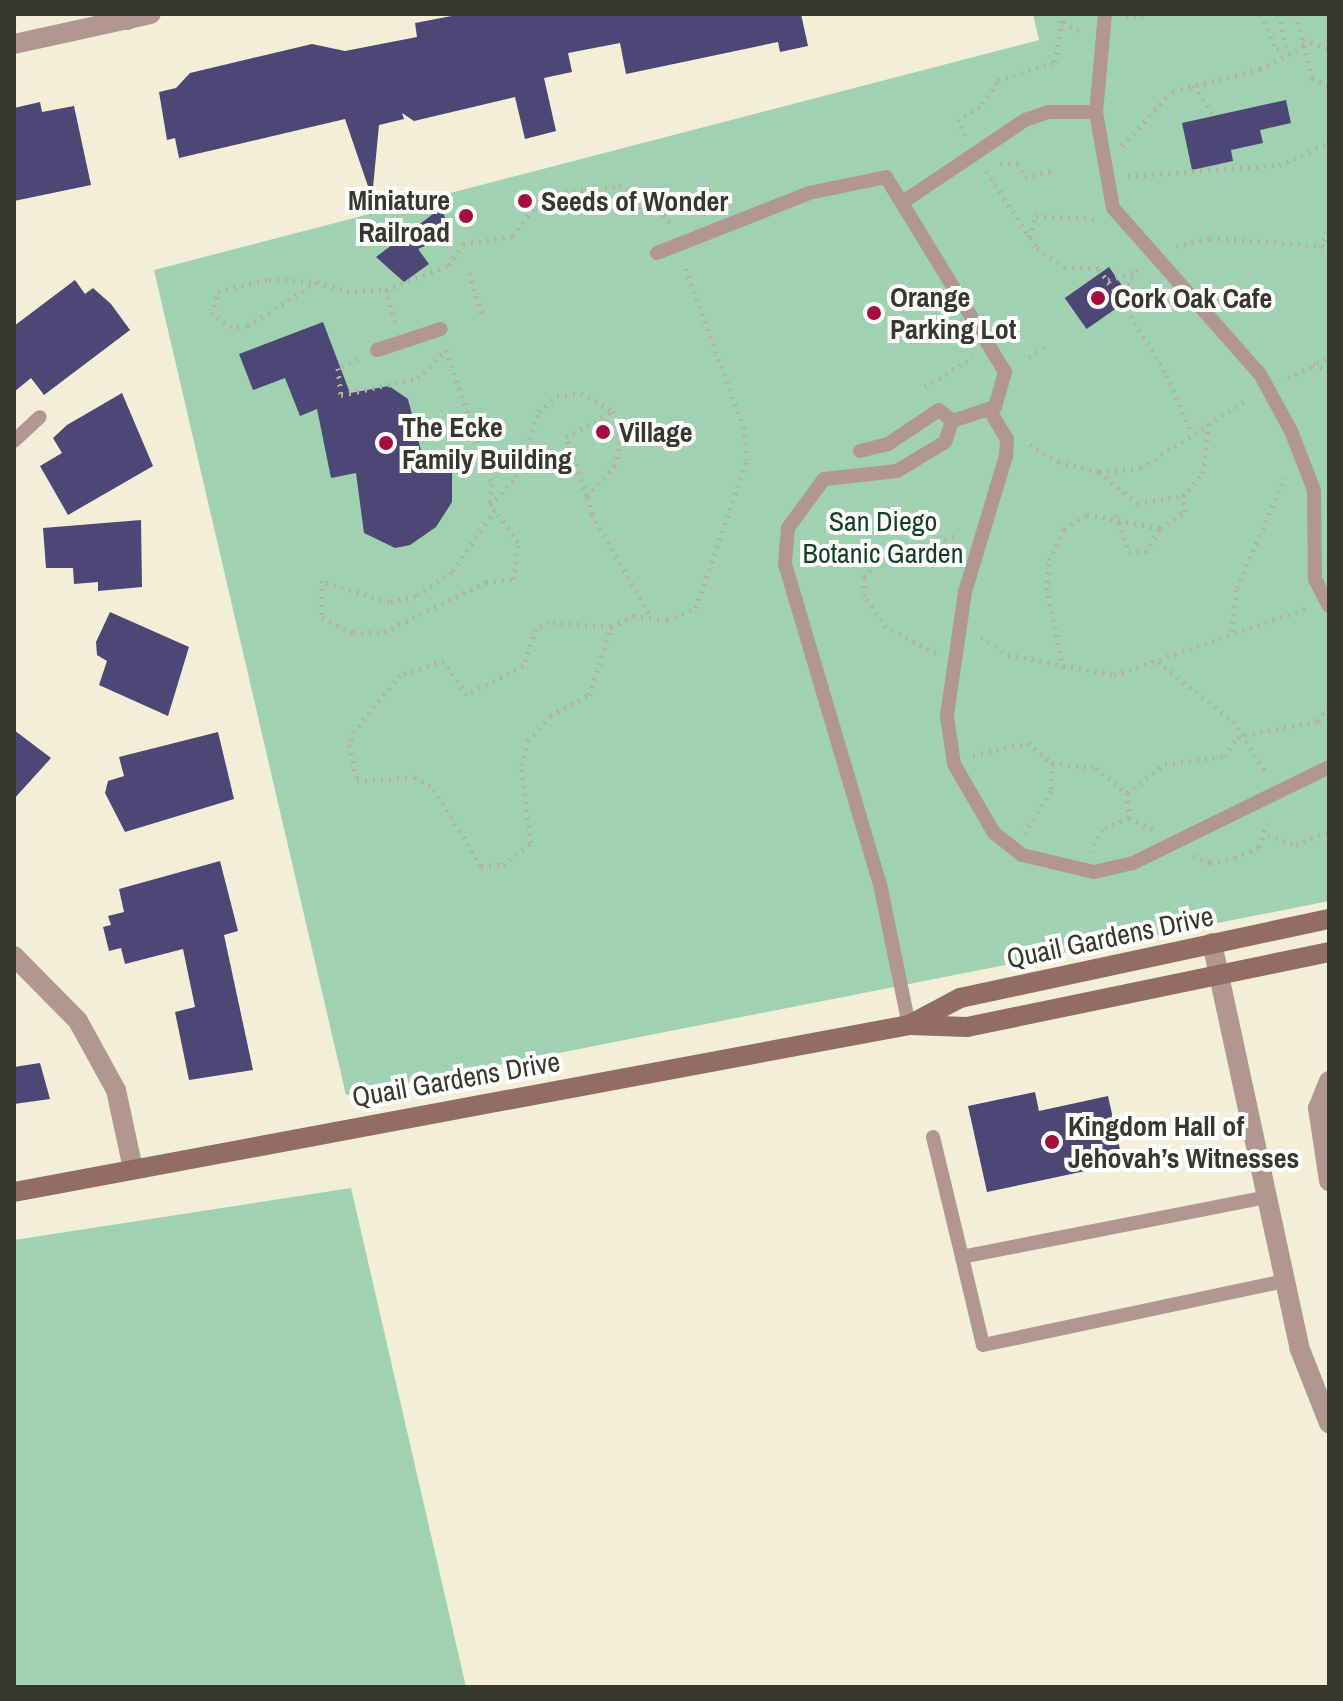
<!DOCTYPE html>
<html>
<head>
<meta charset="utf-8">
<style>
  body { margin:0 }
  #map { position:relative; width:1343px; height:1701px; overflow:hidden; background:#f2eed8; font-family:"Archivo Narrow",sans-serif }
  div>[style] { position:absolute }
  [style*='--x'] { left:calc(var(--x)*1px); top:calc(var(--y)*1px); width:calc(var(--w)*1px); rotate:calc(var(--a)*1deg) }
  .green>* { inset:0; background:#a0d2b1 }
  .building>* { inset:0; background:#4c4775; transform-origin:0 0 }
  .path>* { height:5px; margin-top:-2.5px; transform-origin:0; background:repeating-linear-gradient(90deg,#b4b19f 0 2px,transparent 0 8px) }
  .service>* { height:14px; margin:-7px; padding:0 7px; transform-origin:7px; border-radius:7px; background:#b1978f }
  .minor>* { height:20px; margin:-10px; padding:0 10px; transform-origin:10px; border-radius:10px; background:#b1978f }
  .tertiary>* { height:20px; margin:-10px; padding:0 10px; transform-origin:10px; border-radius:10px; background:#b1978f }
  .secondary>* { height:20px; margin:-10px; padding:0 10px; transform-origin:10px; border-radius:10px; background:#926d63 }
  .dots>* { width:22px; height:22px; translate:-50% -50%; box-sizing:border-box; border:4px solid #fff; border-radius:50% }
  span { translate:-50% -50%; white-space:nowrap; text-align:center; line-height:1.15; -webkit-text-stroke:8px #fff; paint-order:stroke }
  .poi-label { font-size:28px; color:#38372e; font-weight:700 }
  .right { translate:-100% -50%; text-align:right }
  .left { translate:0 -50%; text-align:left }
  .park-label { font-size:28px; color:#133d26 }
  .street-label { font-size:28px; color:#38372e }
  .frame { position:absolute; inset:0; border:16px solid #38372e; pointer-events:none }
</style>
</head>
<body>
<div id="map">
  <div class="green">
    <div style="clip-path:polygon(1033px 14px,1329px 14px,1329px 901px,346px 1095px,154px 270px,1039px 40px)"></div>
    <div style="clip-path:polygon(351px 1188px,466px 1687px,14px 1687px,14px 1240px)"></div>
  </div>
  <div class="building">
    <div style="clip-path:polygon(462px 14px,801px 14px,808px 46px,780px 52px,778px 42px,626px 74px,620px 43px,568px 53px,572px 72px,544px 78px,556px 131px,525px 139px,515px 97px,414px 121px,402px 113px,404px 119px,379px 125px,372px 198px,345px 119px,179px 158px,175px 138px,167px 140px,159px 92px,176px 88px,190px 73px,312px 44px,345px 51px,417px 37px,415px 23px)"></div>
    <div style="clip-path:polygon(1286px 100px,1291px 123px,1260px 130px,1263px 143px,1231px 150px,1233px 161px,1192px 170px,1182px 123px)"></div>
    <div style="clip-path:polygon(40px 102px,42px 112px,74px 106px,91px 185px,14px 201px,14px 108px)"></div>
    <div style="clip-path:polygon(441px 208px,452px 234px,418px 249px,429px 264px,404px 282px,376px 257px)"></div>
    <div style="left:1109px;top:267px;width:38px;height:54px;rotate:55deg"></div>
    <div style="clip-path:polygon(75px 280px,85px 294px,93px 288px,111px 304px,130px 330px,44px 395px,31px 378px,14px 392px,14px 326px)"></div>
    <div style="clip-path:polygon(323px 322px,350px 393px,389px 386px,408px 399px,423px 459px,452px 453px,452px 502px,436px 527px,410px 545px,395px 548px,364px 533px,356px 473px,331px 478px,317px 409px,300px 416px,285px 378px,253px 390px,239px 354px)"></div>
    <div style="clip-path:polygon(122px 393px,153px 466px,68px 515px,40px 466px,62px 453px,53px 438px,67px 425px)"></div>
    <div style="clip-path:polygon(141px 520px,142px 587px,98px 591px,98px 582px,74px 584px,73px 568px,46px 568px,43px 528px)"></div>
    <div style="clip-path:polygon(110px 612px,189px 647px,168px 716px,99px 685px,107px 661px,97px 655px,96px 642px)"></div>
    <div style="clip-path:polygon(14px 730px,51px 758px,14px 799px)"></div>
    <div style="clip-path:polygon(218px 732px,234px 799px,125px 832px,105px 793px,108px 781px,124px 776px,119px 757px)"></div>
    <div style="clip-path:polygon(220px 861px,238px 931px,224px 935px,253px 1070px,189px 1080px,175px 1012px,195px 1007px,183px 949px,125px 964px,121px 948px,109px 951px,103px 927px,111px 925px,108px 916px,124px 912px,119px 889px)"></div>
    <div style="clip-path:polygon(40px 1063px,50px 1099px,14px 1104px,14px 1067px)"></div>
    <div style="clip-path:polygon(1035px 1092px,1039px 1111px,1108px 1096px,1123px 1163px,987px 1192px,968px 1106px)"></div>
  </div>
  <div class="path">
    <div style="--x:1261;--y:14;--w:39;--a:66"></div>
    <div style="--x:1277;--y:50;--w:9;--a:-18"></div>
    <div style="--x:1286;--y:47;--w:33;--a:-102"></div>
    <div style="--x:1296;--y:14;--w:66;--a:76"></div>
    <div style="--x:1312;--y:78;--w:19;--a:28"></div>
    <div style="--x:1126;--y:17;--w:18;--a:-9"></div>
    <div style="--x:1063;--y:22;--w:22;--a:30"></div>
    <div style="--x:1303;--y:40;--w:28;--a:19"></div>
    <div style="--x:1194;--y:85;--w:37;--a:57"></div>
    <div style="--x:965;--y:135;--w:16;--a:-117"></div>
    <div style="--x:958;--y:121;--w:30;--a:-34"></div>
    <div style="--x:983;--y:104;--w:28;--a:-58"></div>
    <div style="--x:998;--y:80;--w:60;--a:-17.5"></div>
    <div style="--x:1055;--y:62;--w:49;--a:-80.5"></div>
    <div style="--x:1122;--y:146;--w:75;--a:-47.2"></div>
    <div style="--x:1173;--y:91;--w:90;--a:-14.2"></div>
    <div style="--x:1260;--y:69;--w:50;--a:-27.6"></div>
    <div style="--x:1000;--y:163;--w:18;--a:0"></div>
    <div style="--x:1018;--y:163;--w:16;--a:63"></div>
    <div style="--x:1025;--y:177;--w:28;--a:-13"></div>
    <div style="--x:986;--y:171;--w:92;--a:56.5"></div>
    <div style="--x:1037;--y:248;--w:33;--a:35"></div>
    <div style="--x:1064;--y:267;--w:35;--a:3"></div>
    <div style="--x:1099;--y:269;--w:32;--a:54"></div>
    <div style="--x:1128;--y:176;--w:151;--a:-4.2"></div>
    <div style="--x:1279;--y:165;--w:55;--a:-23.7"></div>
    <div style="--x:1029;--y:237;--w:22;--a:-72"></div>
    <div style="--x:1036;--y:216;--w:61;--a:2.8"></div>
    <div style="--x:1176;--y:246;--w:35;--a:-13"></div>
    <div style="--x:1210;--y:238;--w:119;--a:3.8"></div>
    <div style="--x:1321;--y:248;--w:22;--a:-69"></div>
    <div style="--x:1138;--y:270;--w:32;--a:129"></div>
    <div style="--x:1118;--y:295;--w:94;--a:58.5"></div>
    <div style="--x:1167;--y:375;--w:62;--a:67.2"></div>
    <div style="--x:469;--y:273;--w:43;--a:72.4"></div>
    <div style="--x:1108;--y:280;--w:27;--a:-17"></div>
    <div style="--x:317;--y:282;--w:83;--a:147.8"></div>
    <div style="--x:247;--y:326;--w:15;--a:176"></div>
    <div style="--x:232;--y:327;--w:24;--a:-147"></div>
    <div style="--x:212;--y:314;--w:24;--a:-75"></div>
    <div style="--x:218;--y:291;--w:52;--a:-13.2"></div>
    <div style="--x:269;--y:279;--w:48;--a:3.6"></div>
    <div style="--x:317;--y:282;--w:31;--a:17"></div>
    <div style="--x:347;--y:291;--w:39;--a:-1"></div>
    <div style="--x:395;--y:322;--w:33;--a:-106"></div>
    <div style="--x:386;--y:290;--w:68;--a:-21.6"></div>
    <div style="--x:449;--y:265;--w:25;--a:-56"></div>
    <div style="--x:463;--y:244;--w:51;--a:-9.1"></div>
    <div style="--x:513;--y:236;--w:36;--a:-53"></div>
    <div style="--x:535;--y:207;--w:26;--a:-32"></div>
    <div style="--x:557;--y:193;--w:62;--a:-6.4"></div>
    <div style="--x:619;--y:186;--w:30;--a:21"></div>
    <div style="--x:647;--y:197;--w:37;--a:49"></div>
    <div style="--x:446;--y:350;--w:142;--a:71.1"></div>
    <div style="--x:492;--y:484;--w:20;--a:96"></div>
    <div style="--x:1029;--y:357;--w:20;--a:-33"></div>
    <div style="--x:358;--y:359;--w:22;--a:156"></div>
    <div style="--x:338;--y:368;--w:27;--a:84"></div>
    <div style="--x:341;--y:395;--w:79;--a:-12.4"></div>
    <div style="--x:418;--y:378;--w:34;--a:-45"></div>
    <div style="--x:1313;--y:364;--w:18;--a:27"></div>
    <div style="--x:1288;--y:378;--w:46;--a:-26"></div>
    <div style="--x:925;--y:387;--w:57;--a:-31.5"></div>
    <div style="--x:1030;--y:444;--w:33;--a:33"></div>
    <div style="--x:1058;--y:462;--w:42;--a:13.7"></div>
    <div style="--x:1099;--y:472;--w:42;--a:-5.4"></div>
    <div style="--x:1141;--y:468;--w:127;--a:-32.8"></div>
    <div style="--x:1099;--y:472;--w:49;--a:39.2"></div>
    <div style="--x:1137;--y:503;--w:47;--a:-8.7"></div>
    <div style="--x:1183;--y:496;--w:30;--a:-49"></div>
    <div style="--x:1203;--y:473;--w:53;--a:-83.5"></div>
    <div style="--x:587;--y:496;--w:63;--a:-109.6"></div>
    <div style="--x:566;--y:437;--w:54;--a:-29"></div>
    <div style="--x:495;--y:510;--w:75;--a:124.7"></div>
    <div style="--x:452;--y:572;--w:43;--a:146.3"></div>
    <div style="--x:416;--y:596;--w:28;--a:167"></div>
    <div style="--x:389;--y:602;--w:70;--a:-162.6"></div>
    <div style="--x:322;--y:581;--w:37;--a:90"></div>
    <div style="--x:322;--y:618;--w:34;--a:26"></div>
    <div style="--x:353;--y:633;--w:31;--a:-2"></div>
    <div style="--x:384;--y:632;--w:114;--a:-26.1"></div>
    <div style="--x:486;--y:582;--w:28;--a:-6"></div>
    <div style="--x:514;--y:579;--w:37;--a:-84"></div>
    <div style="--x:518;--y:542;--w:39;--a:-126"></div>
    <div style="--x:495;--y:510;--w:7;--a:-135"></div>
    <div style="--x:490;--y:505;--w:38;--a:-47"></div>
    <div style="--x:516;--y:477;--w:69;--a:-70.5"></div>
    <div style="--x:539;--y:412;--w:24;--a:-42"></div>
    <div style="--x:557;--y:396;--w:24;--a:-7"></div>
    <div style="--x:581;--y:393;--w:37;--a:29"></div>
    <div style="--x:613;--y:411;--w:31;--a:75"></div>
    <div style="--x:621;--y:441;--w:25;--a:104"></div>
    <div style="--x:615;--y:465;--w:43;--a:131.2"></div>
    <div style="--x:587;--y:497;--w:18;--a:74"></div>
    <div style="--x:592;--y:514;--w:119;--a:60.2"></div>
    <div style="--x:1116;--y:515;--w:38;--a:70"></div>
    <div style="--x:1129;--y:551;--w:17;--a:3"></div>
    <div style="--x:1146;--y:552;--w:28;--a:-60"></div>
    <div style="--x:611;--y:627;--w:62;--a:-175.4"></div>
    <div style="--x:549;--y:622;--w:15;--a:152"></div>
    <div style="--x:536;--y:629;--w:39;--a:109"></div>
    <div style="--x:523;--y:666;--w:64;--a:153"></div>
    <div style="--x:466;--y:695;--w:40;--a:-122.9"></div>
    <div style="--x:444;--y:661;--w:46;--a:162.3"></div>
    <div style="--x:400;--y:675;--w:72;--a:129.4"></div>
    <div style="--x:354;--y:731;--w:15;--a:110"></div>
    <div style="--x:349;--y:745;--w:37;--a:77"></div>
    <div style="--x:357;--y:781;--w:58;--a:-3.9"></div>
    <div style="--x:415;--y:777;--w:22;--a:32"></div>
    <div style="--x:434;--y:789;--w:90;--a:58.6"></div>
    <div style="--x:481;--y:866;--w:22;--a:-3"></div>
    <div style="--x:503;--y:865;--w:36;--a:-38"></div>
    <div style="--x:531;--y:843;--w:79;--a:-97.3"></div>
    <div style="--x:521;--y:765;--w:25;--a:-74"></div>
    <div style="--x:528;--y:741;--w:33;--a:-49"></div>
    <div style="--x:550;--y:716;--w:44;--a:-28.3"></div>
    <div style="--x:589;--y:695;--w:71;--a:-72.1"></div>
    <div style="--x:611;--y:627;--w:25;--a:-27"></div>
    <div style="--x:633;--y:616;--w:34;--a:7"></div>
    <div style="--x:667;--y:620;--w:31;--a:-22"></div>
    <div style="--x:696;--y:608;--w:157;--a:-71"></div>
    <div style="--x:747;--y:460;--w:32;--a:-95"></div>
    <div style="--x:744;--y:428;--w:174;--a:-110.2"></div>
    <div style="--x:1231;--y:631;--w:43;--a:-82.1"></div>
    <div style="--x:1237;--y:588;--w:121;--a:-66.6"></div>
    <div style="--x:981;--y:637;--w:32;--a:34"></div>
    <div style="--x:1008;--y:655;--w:108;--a:10.7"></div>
    <div style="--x:1114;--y:675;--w:204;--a:-19.1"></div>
    <div style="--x:936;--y:653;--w:56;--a:-152.5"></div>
    <div style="--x:886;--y:627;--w:39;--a:-125"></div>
    <div style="--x:864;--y:595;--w:18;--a:-90"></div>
    <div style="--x:864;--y:577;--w:28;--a:-46"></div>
    <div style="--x:883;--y:557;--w:79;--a:-16.1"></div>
    <div style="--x:1158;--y:662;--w:95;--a:38.2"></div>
    <div style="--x:1233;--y:721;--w:62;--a:57.6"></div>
    <div style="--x:1063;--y:668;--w:80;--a:-101.6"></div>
    <div style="--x:1047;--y:590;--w:30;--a:-86"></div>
    <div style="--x:1049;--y:560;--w:34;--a:-64"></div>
    <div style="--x:1064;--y:529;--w:27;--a:-33"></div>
    <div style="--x:1087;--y:514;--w:74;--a:10.9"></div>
    <div style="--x:1160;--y:528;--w:30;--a:-33"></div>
    <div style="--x:1185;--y:512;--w:16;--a:-97"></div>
    <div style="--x:973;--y:755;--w:56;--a:-12.3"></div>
    <div style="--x:1028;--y:743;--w:31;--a:40"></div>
    <div style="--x:1052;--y:763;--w:28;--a:92"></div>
    <div style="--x:1051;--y:791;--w:49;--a:122.4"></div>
    <div style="--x:1052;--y:763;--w:44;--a:6.5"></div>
    <div style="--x:1096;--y:768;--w:40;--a:39"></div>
    <div style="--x:1127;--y:793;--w:25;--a:85"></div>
    <div style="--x:1129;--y:818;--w:29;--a:158"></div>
    <div style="--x:1102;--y:829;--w:25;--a:117"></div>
    <div style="--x:1127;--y:793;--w:48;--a:-37.3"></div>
    <div style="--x:1165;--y:764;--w:61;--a:-7.6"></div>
    <div style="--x:1225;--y:756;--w:22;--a:-58"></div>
    <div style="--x:1237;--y:737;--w:83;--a:-11.2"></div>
    <div style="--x:1318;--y:721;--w:18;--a:-52"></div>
    <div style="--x:1129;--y:818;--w:26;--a:25"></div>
    <div style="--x:1268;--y:835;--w:30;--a:20"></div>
    <div style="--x:1296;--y:845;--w:35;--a:-22"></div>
    <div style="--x:1193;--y:856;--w:18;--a:22"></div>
    <div style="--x:1210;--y:863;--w:25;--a:-11"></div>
    <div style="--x:1235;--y:858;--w:26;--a:-25"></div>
    <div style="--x:1259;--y:847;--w:25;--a:-72"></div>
  </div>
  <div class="service">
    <div style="--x:1105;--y:14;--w:98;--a:95.2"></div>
    <div style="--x:1096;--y:112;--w:97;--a:80"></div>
    <div style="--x:1113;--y:208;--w:222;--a:48.5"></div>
    <div style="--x:1260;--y:374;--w:65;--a:61.5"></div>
    <div style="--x:1291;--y:431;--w:63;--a:68.7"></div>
    <div style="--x:1314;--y:490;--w:89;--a:89.4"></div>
    <div style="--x:1315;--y:579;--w:30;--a:63"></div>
    <div style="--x:906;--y:200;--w:143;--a:-33.9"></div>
    <div style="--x:1025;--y:120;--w:24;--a:-19"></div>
    <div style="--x:1048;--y:112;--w:48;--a:0"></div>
    <div style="--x:657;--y:253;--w:163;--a:-21.5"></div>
    <div style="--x:809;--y:193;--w:79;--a:-11.7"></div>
    <div style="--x:886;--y:177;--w:228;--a:58.6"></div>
    <div style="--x:1005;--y:372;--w:36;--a:106"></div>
    <div style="--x:995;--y:407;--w:45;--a:162"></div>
    <div style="--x:377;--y:350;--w:67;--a:-18.2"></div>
    <div style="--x:990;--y:411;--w:33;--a:59"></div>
    <div style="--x:1007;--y:439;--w:17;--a:93"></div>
    <div style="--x:1006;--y:456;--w:142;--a:106.8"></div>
    <div style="--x:965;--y:592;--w:125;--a:98.3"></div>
    <div style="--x:947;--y:716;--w:49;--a:81.7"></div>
    <div style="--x:954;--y:764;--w:80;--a:59.9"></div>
    <div style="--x:994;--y:833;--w:36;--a:38"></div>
    <div style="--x:1022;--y:855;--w:74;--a:13.3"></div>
    <div style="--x:1094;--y:872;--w:40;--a:-13"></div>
    <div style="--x:1133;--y:863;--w:218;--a:-26.1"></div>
    <div style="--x:14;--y:441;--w:35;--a:-43"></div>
    <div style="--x:860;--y:451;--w:29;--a:-14"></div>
    <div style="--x:888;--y:444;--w:61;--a:-33.7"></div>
    <div style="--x:939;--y:410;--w:17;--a:40"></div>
    <div style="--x:952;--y:421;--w:22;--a:108"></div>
    <div style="--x:945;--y:442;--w:56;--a:148.9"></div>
    <div style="--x:897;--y:471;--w:73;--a:173.7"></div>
    <div style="--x:824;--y:479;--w:61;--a:126.3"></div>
    <div style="--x:788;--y:528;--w:36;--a:95"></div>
    <div style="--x:785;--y:564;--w:334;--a:73.5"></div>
    <div style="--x:880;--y:884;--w:144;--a:78.4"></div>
    <div style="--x:933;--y:1137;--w:123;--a:76.4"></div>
    <div style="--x:1267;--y:1197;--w:311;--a:168.9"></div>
    <div style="--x:962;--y:1257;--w:90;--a:76.6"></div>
    <div style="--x:983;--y:1345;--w:309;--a:-12"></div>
  </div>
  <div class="minor">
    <div style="--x:14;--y:44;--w:140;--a:-12.4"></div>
    <div style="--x:1212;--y:943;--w:413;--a:77.8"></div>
    <div style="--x:1299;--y:1347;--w:82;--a:68.5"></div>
    <div style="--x:14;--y:956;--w:91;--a:45.4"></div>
    <div style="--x:78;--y:1021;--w:79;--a:61.2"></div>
    <div style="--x:116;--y:1090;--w:76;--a:77.8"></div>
    <div style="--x:1329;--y:1081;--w:29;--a:112"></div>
    <div style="--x:1318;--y:1108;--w:74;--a:81.4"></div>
  </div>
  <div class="tertiary">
    <div style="--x:127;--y:14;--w:6;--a:81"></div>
  </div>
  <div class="secondary">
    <div style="--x:909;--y:1025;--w:58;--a:-27.9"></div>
    <div style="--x:960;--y:998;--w:377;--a:-12.1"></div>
    <div style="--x:14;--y:1192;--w:910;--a:-10.57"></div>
    <div style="--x:909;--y:1025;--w:58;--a:2"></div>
    <div style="--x:967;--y:1027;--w:370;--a:-11.7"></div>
  </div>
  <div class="dots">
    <div style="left:525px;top:201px;background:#a60d3f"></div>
    <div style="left:466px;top:216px;background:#a60d3f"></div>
    <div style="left:1098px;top:298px;background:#a60d3f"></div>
    <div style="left:874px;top:313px;background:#a60d3f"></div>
    <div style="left:603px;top:432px;background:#a60d3f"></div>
    <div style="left:386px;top:443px;background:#a60d3f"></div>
    <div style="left:1052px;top:1142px;background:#a60d3f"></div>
  </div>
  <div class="poi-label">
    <span class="right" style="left:450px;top:216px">Miniature<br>Railroad</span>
    <span class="left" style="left:541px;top:201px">Seeds of Wonder</span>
    <span class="left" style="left:890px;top:313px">Orange<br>Parking Lot</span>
    <span class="left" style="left:1114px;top:298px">Cork Oak Cafe</span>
    <span class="left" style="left:402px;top:443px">The Ecke<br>Family Building</span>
    <span class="left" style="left:619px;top:432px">Village</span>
    <span class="left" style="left:1068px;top:1142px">Kingdom Hall of<br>Jehovah’s Witnesses</span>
  </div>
  <div class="park-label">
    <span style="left:883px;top:537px">San Diego<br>Botanic Garden</span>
  </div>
  <div class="street-label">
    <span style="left:1110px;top:937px;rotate:-12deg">Quail Gardens Drive</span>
    <span style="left:456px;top:1079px;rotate:-10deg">Quail Gardens Drive</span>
  </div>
  <div class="frame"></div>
</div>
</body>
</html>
